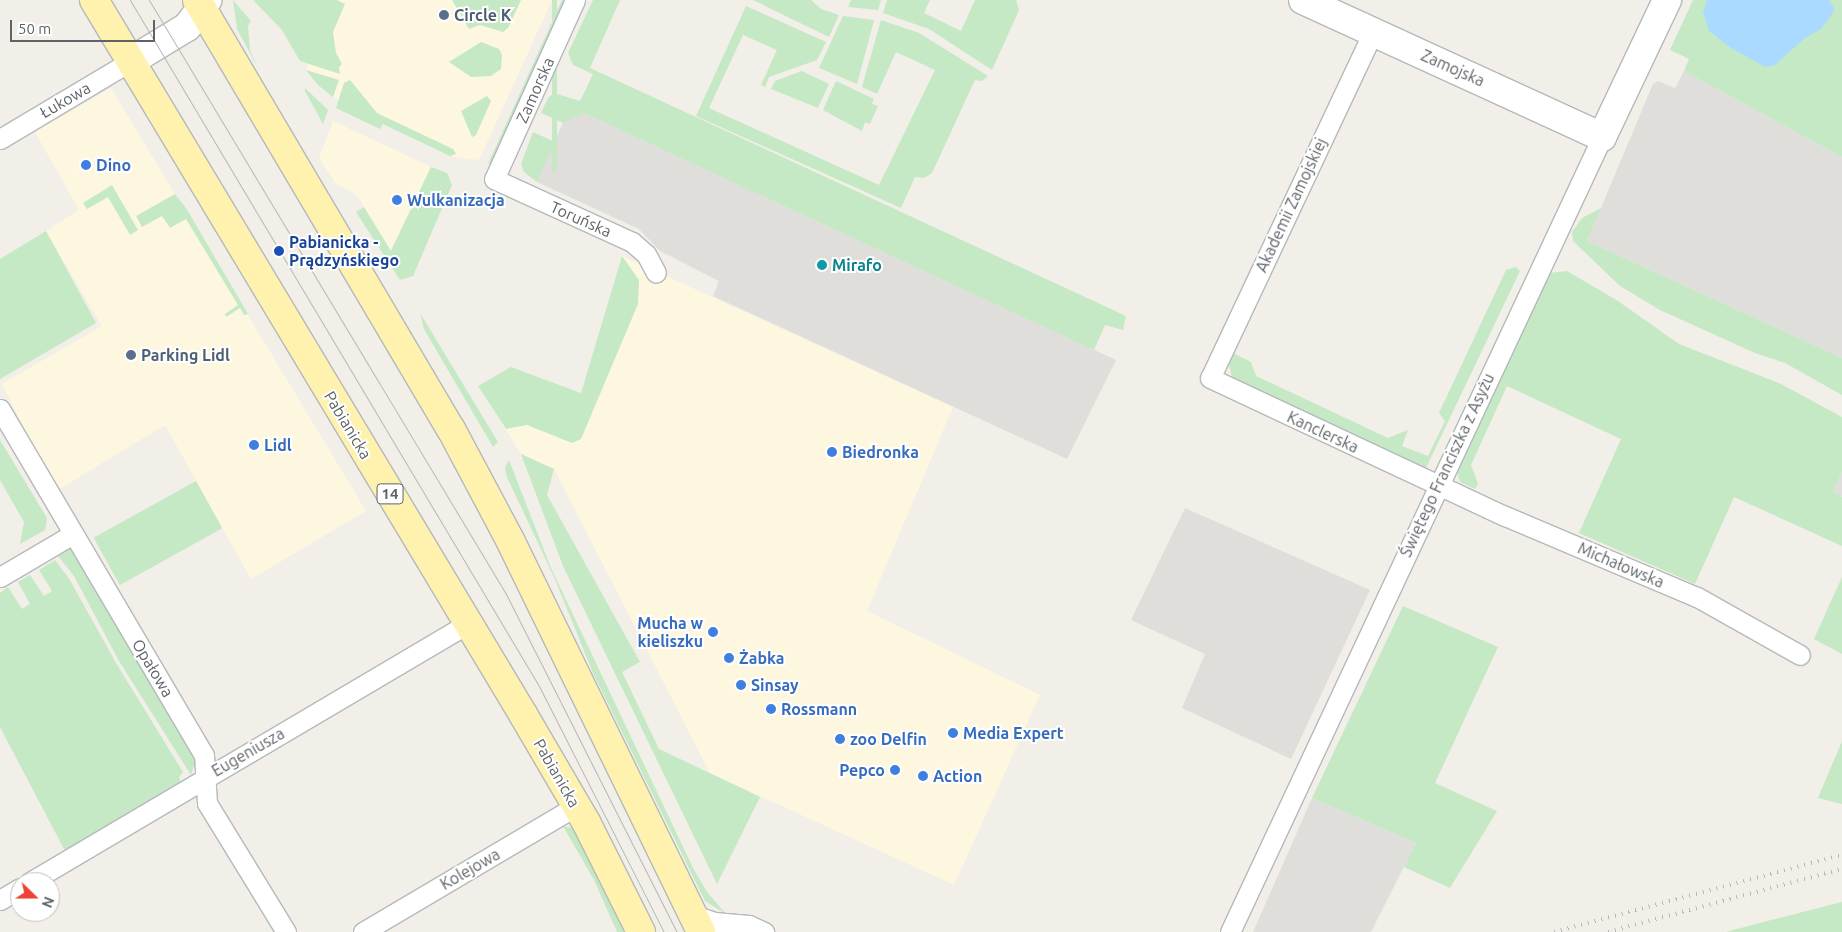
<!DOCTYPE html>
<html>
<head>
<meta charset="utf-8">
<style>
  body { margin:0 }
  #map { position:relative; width:1842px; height:932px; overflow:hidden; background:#f1efe8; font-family:Ubuntu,sans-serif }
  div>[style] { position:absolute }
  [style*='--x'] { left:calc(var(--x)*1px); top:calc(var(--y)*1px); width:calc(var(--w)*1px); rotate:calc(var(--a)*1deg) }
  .commercial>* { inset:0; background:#fef7e0 }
  .industrial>* { inset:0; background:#e0deda }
  .green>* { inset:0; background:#c5e8c5; transform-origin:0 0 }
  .water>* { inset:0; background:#aadaff }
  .roads { filter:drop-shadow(1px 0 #b5b8bc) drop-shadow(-1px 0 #b5b8bc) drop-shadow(0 1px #b5b8bc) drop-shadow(0 -1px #b5b8bc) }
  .street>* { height:19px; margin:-9.5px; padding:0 9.5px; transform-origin:9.5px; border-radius:9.5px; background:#fff }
  .secondary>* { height:28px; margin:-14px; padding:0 14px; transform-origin:14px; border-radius:14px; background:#fff }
  .primary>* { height:28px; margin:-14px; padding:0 14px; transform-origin:14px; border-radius:14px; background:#fff2af }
  .tram>* { height:1px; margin:-0.5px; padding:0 0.5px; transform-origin:0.5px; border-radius:0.5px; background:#b6b7b8 }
  .rail>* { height:4px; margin-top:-2px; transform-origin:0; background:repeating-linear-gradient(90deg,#b6b7b8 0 1px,transparent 0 7px) }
  .dots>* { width:14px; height:14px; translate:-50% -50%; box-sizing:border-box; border:2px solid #fff; border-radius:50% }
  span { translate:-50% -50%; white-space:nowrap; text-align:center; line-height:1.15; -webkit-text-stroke:4px #fff; paint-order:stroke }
  .shield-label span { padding:1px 4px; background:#fff; border:1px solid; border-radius:4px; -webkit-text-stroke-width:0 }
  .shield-label { font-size:15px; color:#5f6368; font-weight:700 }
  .service-label { font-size:16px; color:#4e5e75; font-weight:700 }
  .left { translate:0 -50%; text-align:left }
  .street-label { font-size:16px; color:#5f6368 }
  .shop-label { font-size:16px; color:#366cbe; font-weight:700 }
  .right { translate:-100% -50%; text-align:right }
  .transit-label { font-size:16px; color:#164399; font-weight:700 }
  .culture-label { font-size:16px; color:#0d838f; font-weight:700 }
  .north { position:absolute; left:10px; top:872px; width:50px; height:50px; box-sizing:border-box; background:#fff; border:1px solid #bfc1c3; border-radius:50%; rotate:112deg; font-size:14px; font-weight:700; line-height:20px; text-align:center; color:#5f6368 }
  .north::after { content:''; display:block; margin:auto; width:18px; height:22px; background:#ea4335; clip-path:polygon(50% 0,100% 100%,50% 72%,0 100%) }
  .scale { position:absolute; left:10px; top:20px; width:145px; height:22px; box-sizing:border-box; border:2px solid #5f6368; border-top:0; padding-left:6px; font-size:15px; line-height:18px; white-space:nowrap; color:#5f6368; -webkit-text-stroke:4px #fff; paint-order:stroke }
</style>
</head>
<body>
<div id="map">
  <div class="commercial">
    <div style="clip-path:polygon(333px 0,552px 0,479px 160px,454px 157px,333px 97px,306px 70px)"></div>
    <div style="clip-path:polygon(111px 88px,366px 511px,251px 579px,165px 425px,56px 491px,2px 384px,102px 326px,46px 231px,79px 210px,35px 132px)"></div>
    <div style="clip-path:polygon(333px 121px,431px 167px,390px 251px,370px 221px,361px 201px,355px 194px,336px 184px,319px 158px)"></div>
    <div style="clip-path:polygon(622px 256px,953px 407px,867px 611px,1040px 695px,954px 885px,710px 773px,554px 469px,521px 454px,478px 386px,511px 367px,581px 393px)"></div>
  </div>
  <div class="industrial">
    <div style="clip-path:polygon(1684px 71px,1842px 157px,1842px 358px,1587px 241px,1653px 84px,1658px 81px,1675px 88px)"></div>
    <div style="clip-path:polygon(584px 113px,1116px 360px,1067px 459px,713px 296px,719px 281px,660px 251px,639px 229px,537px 182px,564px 120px)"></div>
    <div style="clip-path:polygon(1842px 472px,1842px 497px,1833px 492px)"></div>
    <div style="clip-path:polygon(1185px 508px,1370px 590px,1291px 759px,1182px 708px,1205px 654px,1131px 620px)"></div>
    <div style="clip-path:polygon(1312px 798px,1416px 843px,1371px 932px,1253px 932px)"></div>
  </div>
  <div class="green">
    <div style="clip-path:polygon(233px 0,251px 21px,248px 26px,250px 50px,257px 66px,237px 29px)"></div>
    <div style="clip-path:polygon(253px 0,337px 0,345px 4px,333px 32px,336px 53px,342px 64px,339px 67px,340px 74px,300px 61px,282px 30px)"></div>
    <div style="clip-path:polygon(452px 0,521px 0,508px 28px,503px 32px,480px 25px,469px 29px)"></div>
    <div style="left:552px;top:0;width:5px;height:172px"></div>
    <div style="clip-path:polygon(562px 0,566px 0,492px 162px,488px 164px)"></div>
    <div style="clip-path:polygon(593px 0,620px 0,590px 68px,1126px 316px,1123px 330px,1105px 325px,1094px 350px,584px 113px,563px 123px,541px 113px,548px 98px,554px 93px,580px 101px,586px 89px,593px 74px,573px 65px,568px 53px)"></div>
    <div style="clip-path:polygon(753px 0,811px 0,821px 9px,839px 15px,829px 37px)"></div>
    <div style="clip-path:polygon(851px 0,881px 0,878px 10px,848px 7px)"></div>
    <div style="clip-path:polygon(887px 0,930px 0,924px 13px,961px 31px,975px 0,1016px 0,1019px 10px,992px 70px,929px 29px,883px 13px)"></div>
    <div style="clip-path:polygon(1693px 0,1842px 0,1842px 157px,1684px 71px,1689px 59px,1670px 50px)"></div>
    <div style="clip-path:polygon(746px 6px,826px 42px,817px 60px,769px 77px,765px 87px,761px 85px,777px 50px,743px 35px,709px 108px,879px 185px,935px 70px,896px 52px,877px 94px,862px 87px,881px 20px,919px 33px,988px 76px,982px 81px,975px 80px,932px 173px,924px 178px,915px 177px,901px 208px,696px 116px)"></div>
    <div style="clip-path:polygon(843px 16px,874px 20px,857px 84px,819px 68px)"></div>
    <div style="clip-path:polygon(481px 42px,499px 49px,502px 55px,501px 69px,491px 76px,471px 77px,449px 62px)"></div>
    <div style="clip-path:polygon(306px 70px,339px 80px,333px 97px,318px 85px)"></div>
    <div style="clip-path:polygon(802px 71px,829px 84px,818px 108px,771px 89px,775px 81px)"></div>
    <div style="clip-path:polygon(350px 80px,377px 113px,453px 149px,456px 154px,450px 156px,383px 124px,380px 129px,336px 108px,344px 83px)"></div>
    <div style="clip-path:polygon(836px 81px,874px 99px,872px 104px,878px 106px,870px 124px,865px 122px,862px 131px,823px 110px)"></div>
    <div style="clip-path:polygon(305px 88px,328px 110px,323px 124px,305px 91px)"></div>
    <div style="clip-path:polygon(487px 96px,491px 101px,476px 135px,472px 137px,461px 111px)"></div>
    <div style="clip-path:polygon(533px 132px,555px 142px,537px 182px,524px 172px,521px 164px)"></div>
    <div style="clip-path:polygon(431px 167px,447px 173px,452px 185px,413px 276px,400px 280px,356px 212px,364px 207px,391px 251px)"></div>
    <div style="clip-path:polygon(112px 185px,138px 230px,130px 235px,108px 197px,87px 209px,83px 203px)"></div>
    <div style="clip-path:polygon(175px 194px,186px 208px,248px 314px,244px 315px,240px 308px,226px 317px,225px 314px,238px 305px,186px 219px,170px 228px,162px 216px,142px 227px,136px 216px)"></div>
    <div style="clip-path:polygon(1601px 208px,1587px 241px,1842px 358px,1842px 395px,1785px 363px,1755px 353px,1660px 310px,1620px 286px,1573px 241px,1572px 232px,1582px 218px)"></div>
    <div style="clip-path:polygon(46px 231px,96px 323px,0 379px,0 259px)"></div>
    <div style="clip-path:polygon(622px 256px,639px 280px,638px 304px,581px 439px,572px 443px,527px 425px,506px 429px,478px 386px,511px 367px,581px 393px)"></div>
    <div style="clip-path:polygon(1516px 267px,1520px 271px,1425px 470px,1239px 384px,1232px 377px,1228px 361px,1231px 352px,1251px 362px,1256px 376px,1388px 438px,1408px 430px,1402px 446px,1428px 456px,1445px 421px,1439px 413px,1506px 270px)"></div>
    <div style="clip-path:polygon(1567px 271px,1618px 301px,1679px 344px,1781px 384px,1842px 417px,1842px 472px,1833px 492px,1842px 497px,1842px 546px,1734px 497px,1695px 584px,1579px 533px,1621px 439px,1507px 386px,1471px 465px,1478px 484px,1475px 489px,1460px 482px,1455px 466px,1542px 278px,1549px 273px)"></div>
    <div style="clip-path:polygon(420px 313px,498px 442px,493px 447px,424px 329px)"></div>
    <div style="clip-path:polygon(0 440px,47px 518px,45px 530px,20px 544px,24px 522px,0 480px)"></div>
    <div style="clip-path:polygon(521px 454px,554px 469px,547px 495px,640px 662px,622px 672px,659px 749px,760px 797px,717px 884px,563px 566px)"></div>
    <div style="clip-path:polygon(509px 460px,551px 568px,693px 868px,707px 892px,726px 914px,705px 901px,593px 673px,554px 577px,507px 477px,505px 468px)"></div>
    <div style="left:196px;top:481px;width:54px;height:117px;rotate:61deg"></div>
    <div style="clip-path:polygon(66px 548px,72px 549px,190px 749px,195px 762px,191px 775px,119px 661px,74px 576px,55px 552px)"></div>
    <div style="clip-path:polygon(55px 560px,70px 580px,116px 663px,183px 772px,179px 777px,181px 782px,65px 851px,0 727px,0 593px,8px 587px,22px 609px,30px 604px,18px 582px,30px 575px,44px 596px,52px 591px,39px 570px)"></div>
    <div style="clip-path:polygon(1842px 577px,1842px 654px,1814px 639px)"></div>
    <div style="clip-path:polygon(1403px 606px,1498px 647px,1435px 783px,1497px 811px,1450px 888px,1404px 867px,1416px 843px,1312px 798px)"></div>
    <div style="clip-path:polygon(1842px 741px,1842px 804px,1818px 798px)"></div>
    <div style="clip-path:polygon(563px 826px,572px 828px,625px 932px,617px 932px,594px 880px)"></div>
    <div style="clip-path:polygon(1842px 902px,1842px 932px,1726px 932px,1767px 921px)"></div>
  </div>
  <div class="water">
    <div style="clip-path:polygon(1707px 0,1829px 0,1835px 10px,1821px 29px,1805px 38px,1775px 65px,1765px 67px,1731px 48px,1709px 31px,1703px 12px)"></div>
  </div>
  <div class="roads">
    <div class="street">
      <div style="--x:575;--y:0;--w:196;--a:114.3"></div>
      <div style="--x:494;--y:179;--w:152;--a:24.5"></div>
      <div style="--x:632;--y:242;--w:18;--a:41"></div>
      <div style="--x:646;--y:254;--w:21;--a:62"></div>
      <div style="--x:1373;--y:32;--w:382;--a:115.2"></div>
      <div style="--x:1210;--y:378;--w:326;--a:25.1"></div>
      <div style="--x:1505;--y:516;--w:208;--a:22.9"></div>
      <div style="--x:1697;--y:597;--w:118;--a:29.4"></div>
      <div style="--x:0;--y:139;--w:152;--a:-30.8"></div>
      <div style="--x:0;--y:409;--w:402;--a:59.5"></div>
      <div style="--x:204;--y:755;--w:48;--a:86.4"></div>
      <div style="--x:207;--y:803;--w:151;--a:58.5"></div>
      <div style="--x:0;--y:577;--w:85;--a:-30.5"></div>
      <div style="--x:30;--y:882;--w:507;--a:-30.56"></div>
      <div style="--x:0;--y:900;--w:23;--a:-31"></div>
      <div style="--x:691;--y:914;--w:24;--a:19"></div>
      <div style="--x:714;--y:922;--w:35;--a:5"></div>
      <div style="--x:749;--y:925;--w:17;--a:25"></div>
      <div style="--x:363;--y:932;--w:247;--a:-30.6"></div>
      <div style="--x:1230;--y:932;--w:878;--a:-64.92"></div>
    </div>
    <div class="secondary">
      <div style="--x:1303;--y:0;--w:329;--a:24.6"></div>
      <div style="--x:1602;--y:137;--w:152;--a:-64.6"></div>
      <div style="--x:131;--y:61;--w:66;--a:-31.3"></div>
      <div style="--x:187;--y:27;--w:34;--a:-53"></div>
    </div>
    <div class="primary">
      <div style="--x:94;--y:0;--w:835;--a:59.01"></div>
      <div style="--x:524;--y:716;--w:123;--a:59.7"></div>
      <div style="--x:586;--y:822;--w:123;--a:63.4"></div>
      <div style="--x:197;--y:0;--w:499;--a:59.4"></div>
      <div style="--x:451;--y:429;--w:126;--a:62"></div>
      <div style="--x:510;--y:540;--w:436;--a:64"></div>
    </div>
  </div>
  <div class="tram">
    <div style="--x:130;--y:0;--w:799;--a:59.2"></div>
    <div style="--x:539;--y:686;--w:276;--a:63.1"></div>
    <div style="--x:149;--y:0;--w:693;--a:58.99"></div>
    <div style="--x:506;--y:594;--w:379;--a:63.2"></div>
  </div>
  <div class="rail">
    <div style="--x:1554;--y:932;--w:298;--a:-15"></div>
    <div style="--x:1608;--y:932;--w:242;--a:-15.1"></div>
  </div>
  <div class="dots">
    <div style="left:444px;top:15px;background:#5c6f8a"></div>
    <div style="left:86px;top:165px;background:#3f7fe0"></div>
    <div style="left:397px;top:200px;background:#3f7fe0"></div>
    <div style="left:279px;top:251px;background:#1a4fb4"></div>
    <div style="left:822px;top:265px;background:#0f9aa8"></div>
    <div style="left:131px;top:355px;background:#5c6f8a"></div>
    <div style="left:254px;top:445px;background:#3f7fe0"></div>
    <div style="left:832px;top:452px;background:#3f7fe0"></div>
    <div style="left:713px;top:632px;background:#3f7fe0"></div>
    <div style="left:729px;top:658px;background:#3f7fe0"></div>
    <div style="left:741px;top:685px;background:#3f7fe0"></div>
    <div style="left:771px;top:709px;background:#3f7fe0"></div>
    <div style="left:953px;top:733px;background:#3f7fe0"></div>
    <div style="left:840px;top:739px;background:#3f7fe0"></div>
    <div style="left:895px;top:770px;background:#3f7fe0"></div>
    <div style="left:923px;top:776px;background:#3f7fe0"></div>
  </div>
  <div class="shield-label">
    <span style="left:390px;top:494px">14</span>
  </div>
  <div class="service-label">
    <span class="left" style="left:454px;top:15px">Circle K</span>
    <span class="left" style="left:141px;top:355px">Parking Lidl</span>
  </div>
  <div class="street-label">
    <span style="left:1453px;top:68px;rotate:24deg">Zamojska</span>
    <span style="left:535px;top:90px;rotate:-66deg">Zamorska</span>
    <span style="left:65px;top:100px;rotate:-30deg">Łukowa</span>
    <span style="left:1291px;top:205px;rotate:-65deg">Akademii Zamojskiej</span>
    <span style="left:581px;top:219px;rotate:24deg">Toruńska</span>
    <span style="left:348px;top:425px;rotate:59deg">Pabianicka</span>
    <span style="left:1323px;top:432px;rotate:25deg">Kanclerska</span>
    <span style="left:1447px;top:465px;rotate:-65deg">Świętego Franciszka z Asyżu</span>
    <span style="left:1621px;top:565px;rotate:23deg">Michałowska</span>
    <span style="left:153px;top:668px;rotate:59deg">Opałowa</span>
    <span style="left:248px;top:752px;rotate:-30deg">Eugeniusza</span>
    <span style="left:557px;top:773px;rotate:60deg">Pabianicka</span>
    <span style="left:470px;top:869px;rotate:-30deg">Kolejowa</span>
  </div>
  <div class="shop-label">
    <span class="left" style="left:96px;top:165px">Dino</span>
    <span class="left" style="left:407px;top:200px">Wulkanizacja</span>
    <span class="left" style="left:264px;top:445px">Lidl</span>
    <span class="left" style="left:842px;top:452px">Biedronka</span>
    <span class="right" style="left:703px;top:632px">Mucha w<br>kieliszku</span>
    <span class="left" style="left:739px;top:658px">Żabka</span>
    <span class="left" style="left:751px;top:685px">Sinsay</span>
    <span class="left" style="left:781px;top:709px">Rossmann</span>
    <span class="left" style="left:963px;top:733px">Media Expert</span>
    <span class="left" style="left:850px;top:739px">zoo Delfin</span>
    <span class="right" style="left:885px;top:770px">Pepco</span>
    <span class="left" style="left:933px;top:776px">Action</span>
  </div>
  <div class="transit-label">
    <span class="left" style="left:289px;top:251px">Pabianicka -<br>Prądzyńskiego</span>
  </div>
  <div class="culture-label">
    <span class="left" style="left:832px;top:265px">Mirafo</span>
  </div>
  <div class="north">N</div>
  <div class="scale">50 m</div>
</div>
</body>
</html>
